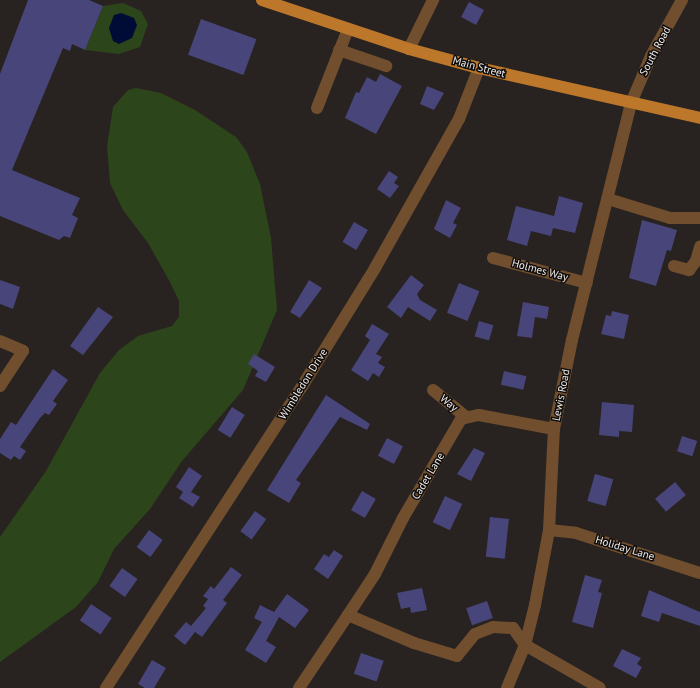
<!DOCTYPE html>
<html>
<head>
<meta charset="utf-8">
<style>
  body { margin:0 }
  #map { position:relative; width:700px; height:688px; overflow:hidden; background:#282320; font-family:"PT Sans",sans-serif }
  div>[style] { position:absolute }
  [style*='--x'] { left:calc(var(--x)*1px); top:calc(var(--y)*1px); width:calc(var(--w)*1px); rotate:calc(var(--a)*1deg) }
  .green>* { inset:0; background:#2d451a }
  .water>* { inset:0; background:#000c36 }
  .building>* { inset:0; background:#47457a; transform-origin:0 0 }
  .minor>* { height:12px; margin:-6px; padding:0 6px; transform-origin:6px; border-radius:6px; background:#714f2e }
  .major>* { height:12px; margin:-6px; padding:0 6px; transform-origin:6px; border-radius:6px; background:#bc772a }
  span { translate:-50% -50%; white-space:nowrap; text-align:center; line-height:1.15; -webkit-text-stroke:3px #0f0d0c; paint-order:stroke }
  .street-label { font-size:11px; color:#f0ecea }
</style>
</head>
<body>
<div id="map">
  <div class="green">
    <div style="clip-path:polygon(123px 3px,141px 11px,148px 24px,140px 47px,119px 54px,85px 50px,103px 6px)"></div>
    <div style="clip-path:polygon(136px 88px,161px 93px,195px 110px,236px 137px,247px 152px,260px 184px,271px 238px,277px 310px,243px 390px,182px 461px,150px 509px,114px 549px,98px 582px,76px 607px,0 662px,0 537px,46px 471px,100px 373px,119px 350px,138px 336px,172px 326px,179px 317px,179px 301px,170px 282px,148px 243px,123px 210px,110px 183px,107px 146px,113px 107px,128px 90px)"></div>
  </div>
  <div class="water">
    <div style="clip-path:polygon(121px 13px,134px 18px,137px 25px,132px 38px,119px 44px,113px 41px,109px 28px,114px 15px)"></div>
  </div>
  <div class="building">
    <div style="clip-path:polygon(28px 0,89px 0,103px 6px,85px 50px,72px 44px,70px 51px,63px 48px,12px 170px,80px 198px,72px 215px,78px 218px,70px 238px,64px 236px,59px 240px,0 216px,0 74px)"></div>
    <div style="left:469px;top:2px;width:17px;height:17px;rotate:28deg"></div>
    <div style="left:201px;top:19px;width:59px;height:38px;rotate:20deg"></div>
    <div style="clip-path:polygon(380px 74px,402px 86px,376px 134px,345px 118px,356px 92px,359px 93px,367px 77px,376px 82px)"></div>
    <div style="clip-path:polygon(427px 86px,444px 93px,434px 110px,420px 104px)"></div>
    <div style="clip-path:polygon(389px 171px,398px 177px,394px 183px,399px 186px,390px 198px,377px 189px)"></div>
    <div style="clip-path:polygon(559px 196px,583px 203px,575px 233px,553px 228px,551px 236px,531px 231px,527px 246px,507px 240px,516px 206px,554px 216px)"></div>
    <div style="clip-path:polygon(446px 200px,461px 208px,453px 223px,457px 225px,450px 238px,434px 229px)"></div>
    <div style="clip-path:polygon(642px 220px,677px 230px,671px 251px,667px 250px,656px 286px,629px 278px)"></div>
    <div style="left:354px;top:222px;width:16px;height:23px;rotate:30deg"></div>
    <div style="clip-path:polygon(411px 275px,424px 285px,417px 294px,420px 300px,437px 310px,430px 321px,408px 307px,401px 318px,387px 307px)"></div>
    <div style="clip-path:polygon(0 280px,20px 287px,13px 309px,0 304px)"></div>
    <div style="clip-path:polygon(309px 280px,322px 288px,300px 318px,290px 312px)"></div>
    <div style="left:459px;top:283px;width:22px;height:32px;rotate:22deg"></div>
    <div style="clip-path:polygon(523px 302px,549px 307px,547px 319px,535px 317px,532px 338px,517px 336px)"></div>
    <div style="clip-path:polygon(98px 307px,113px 317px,83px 355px,70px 346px)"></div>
    <div style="clip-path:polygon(612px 311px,629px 315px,624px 339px,601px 334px,606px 315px,611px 316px)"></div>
    <div style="left:479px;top:321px;width:15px;height:16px;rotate:16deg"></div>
    <div style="clip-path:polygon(372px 324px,389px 334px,376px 354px,382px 357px,378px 363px,385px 367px,379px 377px,373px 373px,368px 381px,351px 370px,370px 340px,365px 336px)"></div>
    <div style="clip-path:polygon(254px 354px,275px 367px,266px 382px,255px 376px,258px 371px,248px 364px)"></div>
    <div style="clip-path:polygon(53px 369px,68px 380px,53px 401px,57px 404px,49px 415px,45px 413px,40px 418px,20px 447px,26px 451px,20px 460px,14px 456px,11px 460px,0 453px,0 439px,11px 422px,16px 425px)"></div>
    <div style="left:504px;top:371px;width:23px;height:14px;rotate:13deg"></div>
    <div style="clip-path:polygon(326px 395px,370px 424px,367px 430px,340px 417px,296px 480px,301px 483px,289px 503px,267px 490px)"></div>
    <div style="clip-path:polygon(602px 402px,634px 405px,632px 432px,619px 431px,619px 437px,599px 435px)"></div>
    <div style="left:232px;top:407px;width:15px;height:27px;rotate:32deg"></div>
    <div style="left:682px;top:436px;width:16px;height:16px;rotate:18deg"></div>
    <div style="left:387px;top:438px;width:18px;height:20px;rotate:27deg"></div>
    <div style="clip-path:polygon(474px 448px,485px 453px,471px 481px,457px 474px)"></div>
    <div style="clip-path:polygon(189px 467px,202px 476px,191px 492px,200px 497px,193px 507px,179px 498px,183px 492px,176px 487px)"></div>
    <div style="left:595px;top:474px;width:19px;height:28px;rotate:16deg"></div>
    <div style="left:675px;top:482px;width:17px;height:26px;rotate:50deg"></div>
    <div style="left:362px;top:491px;width:16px;height:22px;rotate:30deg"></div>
    <div style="left:445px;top:496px;width:19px;height:29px;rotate:25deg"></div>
    <div style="left:255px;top:511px;width:14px;height:25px;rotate:36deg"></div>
    <div style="left:490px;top:517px;width:19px;height:40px;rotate:6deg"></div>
    <div style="left:149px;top:530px;width:17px;height:21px;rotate:36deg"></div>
    <div style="clip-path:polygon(334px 550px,343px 556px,328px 579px,314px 569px,324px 554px,329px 557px)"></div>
    <div style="clip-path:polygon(231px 567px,242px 575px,223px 600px,227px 603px,202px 637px,195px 632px,185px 645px,174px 636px,186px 622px,191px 626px,206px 608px,203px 606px,208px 599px,203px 596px,211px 586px,214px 589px)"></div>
    <div style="left:122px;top:568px;width:19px;height:22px;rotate:35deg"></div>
    <div style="clip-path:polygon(585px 575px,602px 580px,598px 592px,602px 593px,593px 628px,572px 622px)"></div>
    <div style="clip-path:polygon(422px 588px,427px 610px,411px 613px,410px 607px,401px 609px,397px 593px)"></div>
    <div style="clip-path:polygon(649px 590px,700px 612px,700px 626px,662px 613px,659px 622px,641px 616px)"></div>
    <div style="clip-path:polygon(287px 594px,309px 610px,295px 628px,279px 617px,266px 641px,276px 647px,266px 663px,245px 650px,262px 622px,254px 618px,260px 605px,274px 612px)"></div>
    <div style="left:487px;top:601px;width:18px;height:22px;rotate:71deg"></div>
    <div style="left:91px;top:604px;width:25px;height:20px;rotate:34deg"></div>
    <div style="clip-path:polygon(622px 649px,641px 658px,637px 664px,642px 667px,636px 678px,613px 666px)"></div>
    <div style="left:361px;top:653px;width:24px;height:22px;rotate:19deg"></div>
    <div style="clip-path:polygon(152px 660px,166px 668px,154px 688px,145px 688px,138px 684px)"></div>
  </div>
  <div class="minor">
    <div style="--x:409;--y:49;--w:55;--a:-63.9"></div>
    <div style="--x:339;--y:50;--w:50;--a:18.8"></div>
    <div style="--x:317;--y:108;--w:85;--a:-68.6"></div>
    <div style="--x:608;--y:199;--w:65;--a:17"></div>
    <div style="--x:670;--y:218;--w:30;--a:0"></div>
    <div style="--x:493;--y:258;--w:97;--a:14.9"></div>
    <div style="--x:674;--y:266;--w:16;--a:15"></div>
    <div style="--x:689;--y:270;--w:11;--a:-52"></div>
    <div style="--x:696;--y:261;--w:15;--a:-74"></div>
    <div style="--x:0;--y:341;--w:25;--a:23"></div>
    <div style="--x:23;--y:351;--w:42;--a:123.3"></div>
    <div style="--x:433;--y:390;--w:43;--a:39.3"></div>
    <div style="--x:549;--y:530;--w:27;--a:6"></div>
    <div style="--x:576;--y:533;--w:130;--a:17.9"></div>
    <div style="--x:348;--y:615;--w:49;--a:-56.6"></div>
    <div style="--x:375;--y:574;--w:63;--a:-63.4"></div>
    <div style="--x:403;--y:518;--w:115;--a:-59.6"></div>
    <div style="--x:461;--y:419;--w:18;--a:-13"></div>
    <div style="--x:479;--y:415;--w:76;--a:10.6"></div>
    <div style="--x:106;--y:688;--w:358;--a:-57"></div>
    <div style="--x:301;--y:388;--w:141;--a:-58.3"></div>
    <div style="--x:375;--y:268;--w:171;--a:-60.6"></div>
    <div style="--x:459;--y:119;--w:55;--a:-68.6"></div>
    <div style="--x:299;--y:688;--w:88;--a:-56.1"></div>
    <div style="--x:348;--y:615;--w:72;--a:23"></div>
    <div style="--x:414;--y:643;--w:45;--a:16.8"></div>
    <div style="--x:457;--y:656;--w:28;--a:-51"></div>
    <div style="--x:475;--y:634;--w:19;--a:-21"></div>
    <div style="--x:493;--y:627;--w:20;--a:3"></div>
    <div style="--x:513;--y:628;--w:21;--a:55"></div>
    <div style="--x:525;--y:645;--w:86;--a:29.8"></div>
    <div style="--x:507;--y:688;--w:47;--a:-67.3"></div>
    <div style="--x:525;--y:645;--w:41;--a:-76"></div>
    <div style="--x:535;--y:605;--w:76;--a:-79.4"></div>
    <div style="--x:549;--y:530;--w:101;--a:-87.2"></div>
    <div style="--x:554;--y:429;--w:91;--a:-78.6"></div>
    <div style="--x:572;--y:340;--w:244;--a:-76"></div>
    <div style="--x:631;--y:103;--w:51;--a:-66.9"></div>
    <div style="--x:651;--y:56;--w:64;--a:-61"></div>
  </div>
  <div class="major">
    <div style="--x:262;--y:0;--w:155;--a:18.4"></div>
    <div style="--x:409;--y:49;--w:73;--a:15.2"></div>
    <div style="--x:479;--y:68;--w:227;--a:12.7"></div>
  </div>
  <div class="street-label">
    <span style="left:655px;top:51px;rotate:-62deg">South Road</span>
    <span style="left:479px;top:67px;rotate:15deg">Main Street</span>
    <span style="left:540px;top:270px;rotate:15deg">Holmes Way</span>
    <span style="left:303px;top:384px;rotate:-58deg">Wimbledon Drive</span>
    <span style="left:561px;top:395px;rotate:-79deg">Lewis Road</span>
    <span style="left:449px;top:403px;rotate:39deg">Way</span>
    <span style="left:428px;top:476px;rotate:-59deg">Cadet Lane</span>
    <span style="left:625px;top:548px;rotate:17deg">Holiday Lane</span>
  </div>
</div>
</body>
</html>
